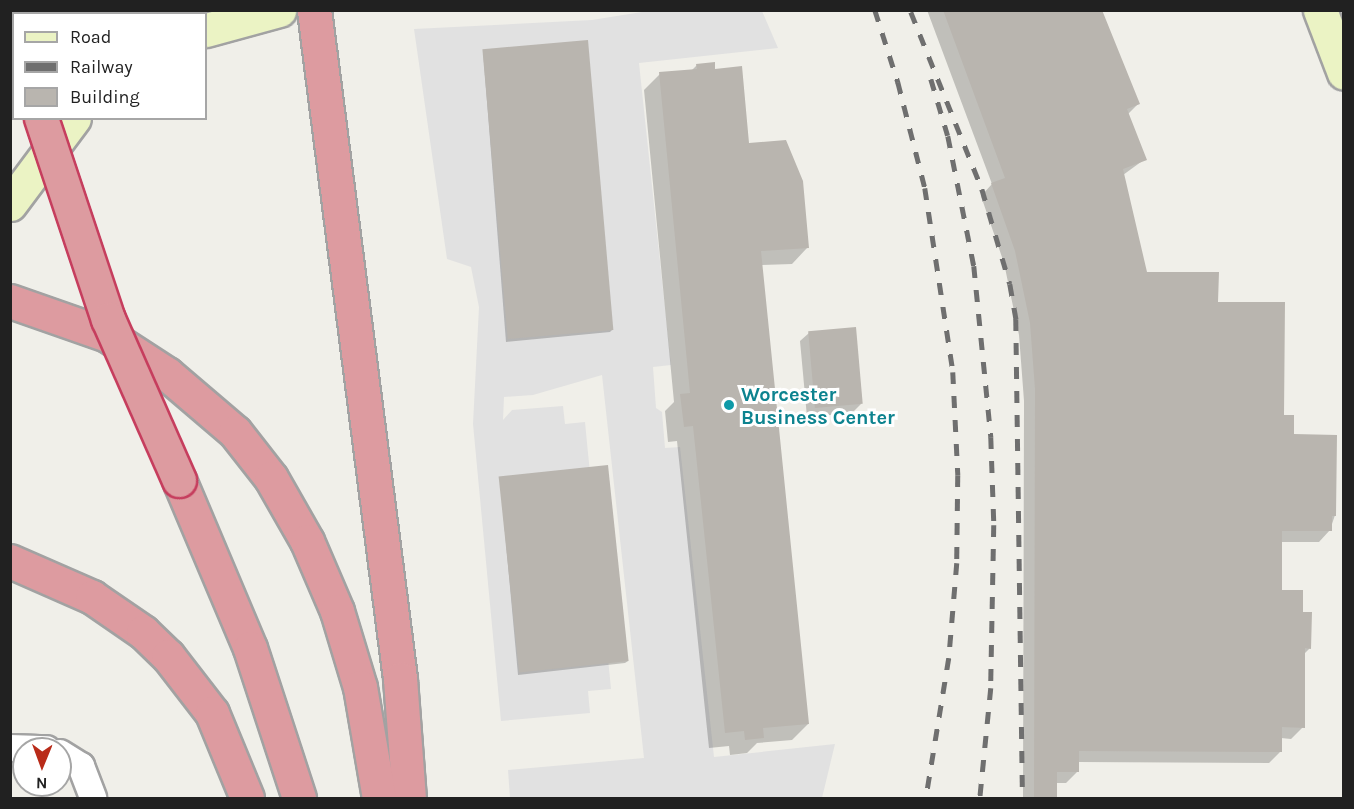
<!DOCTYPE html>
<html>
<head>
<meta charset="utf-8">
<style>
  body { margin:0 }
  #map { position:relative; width:1354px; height:809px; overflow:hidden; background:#f0efe9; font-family:Karla,sans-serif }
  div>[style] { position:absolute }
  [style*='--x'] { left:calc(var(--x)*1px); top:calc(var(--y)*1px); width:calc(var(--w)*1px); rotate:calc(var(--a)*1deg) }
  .parking>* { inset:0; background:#e1e1e1 }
  .shadow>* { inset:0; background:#0003 }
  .building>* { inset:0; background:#b9b5af; transform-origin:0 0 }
  .roads { filter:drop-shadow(2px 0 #a2a2a2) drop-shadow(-2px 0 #a2a2a2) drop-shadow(0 2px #a2a2a2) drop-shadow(0 -2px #a2a2a2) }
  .minor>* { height:26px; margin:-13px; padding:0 13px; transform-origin:13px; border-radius:13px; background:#fff }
  .secondary>* { height:33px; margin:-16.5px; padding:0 16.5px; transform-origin:16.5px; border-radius:16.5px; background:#ebf3c4 }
  .motorway>* { height:33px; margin:-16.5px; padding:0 16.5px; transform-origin:16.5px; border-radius:16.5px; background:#dd9ba0 }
  .rail>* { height:4.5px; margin-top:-2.25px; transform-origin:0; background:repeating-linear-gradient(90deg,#6f6f6f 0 12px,transparent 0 24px) }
  .bridges { filter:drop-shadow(2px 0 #c63e5e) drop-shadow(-2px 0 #c63e5e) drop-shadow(0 2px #c63e5e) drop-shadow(0 -2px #c63e5e) }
  .motorway-bridge>* { height:33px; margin:-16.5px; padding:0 16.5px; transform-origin:16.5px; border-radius:16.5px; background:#dd9ba0 }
  .dots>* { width:16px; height:16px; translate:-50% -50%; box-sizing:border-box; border:3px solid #fff; border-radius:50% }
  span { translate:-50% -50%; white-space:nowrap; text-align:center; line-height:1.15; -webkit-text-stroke:6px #fff; paint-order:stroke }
  .culture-label { font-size:20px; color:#0d838f; font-weight:700 }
  .left { translate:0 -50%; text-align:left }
  .frame { position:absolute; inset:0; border:12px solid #212121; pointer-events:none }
  .legend { position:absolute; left:12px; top:12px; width:195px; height:108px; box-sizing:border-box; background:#fff; border:2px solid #a6a6a6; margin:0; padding:8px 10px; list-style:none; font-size:18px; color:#212121 }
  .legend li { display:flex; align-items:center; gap:12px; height:30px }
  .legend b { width:30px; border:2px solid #a6a6a6 }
  .north { position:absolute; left:12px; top:737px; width:60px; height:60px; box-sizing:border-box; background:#fff; border:2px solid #a6a6a6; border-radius:50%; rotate:181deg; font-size:16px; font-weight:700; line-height:24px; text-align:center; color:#212121 }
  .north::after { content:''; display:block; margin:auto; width:21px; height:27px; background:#b92b19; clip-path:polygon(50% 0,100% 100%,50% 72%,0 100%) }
</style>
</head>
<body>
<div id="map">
  <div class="parking">
    <div style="clip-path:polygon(648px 11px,762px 11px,778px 48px,639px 63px,671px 365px,653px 367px,656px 408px,662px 412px,665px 448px,680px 447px,714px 757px,835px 744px,822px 798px,510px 798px,508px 770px,644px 758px,602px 375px,533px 395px,504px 397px,503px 420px,512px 410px,563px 406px,565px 424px,585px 422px,611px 689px,588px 691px,590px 713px,501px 721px,473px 424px,479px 307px,471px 267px,447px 259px,414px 29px,592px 20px)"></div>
  </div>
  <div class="shadow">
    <div style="clip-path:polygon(927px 10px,1101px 10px,1138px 104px,1127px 115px,1145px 159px,1123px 175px,1146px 273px,1217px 303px,1283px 416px,1335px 515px,1330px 530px,1319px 542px,1281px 542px,1281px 591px,1302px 614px,1310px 648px,1304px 654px,1303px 727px,1291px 739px,1281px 738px,1280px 752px,1269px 763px,1077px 762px,1077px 772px,1066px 783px,1055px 783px,1055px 798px,1023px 798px,1024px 401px,1019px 335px,1004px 263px,981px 196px,992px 184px)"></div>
    <div style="clip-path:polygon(483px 51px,612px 330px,610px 332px,506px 342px)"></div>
    <div style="clip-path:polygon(697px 65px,714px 70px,747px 144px,807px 248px,792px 264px,761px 265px,808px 724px,792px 740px,757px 743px,747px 753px,730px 755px,729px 746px,709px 748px,677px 441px,668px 442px,665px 411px,674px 402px,644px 90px,660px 74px,691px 71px)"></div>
    <div style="clip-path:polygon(809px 333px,861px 404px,852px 413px,807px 417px,800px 341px)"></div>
    <div style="clip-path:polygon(500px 478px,628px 661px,625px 663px,518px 675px)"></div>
  </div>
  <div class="building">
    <div style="clip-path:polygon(943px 10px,1102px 10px,1140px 104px,1127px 109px,1147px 160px,1123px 169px,1147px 272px,1219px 272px,1218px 302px,1285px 302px,1284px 415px,1294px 415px,1294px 434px,1337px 435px,1336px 516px,1332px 516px,1332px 531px,1282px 531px,1282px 590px,1303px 590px,1303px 612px,1312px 612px,1311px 649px,1305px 648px,1305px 728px,1282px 727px,1282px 752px,1079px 751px,1079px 772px,1057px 772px,1057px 798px,1034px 798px,1035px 389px,1030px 323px,1015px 251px,991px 183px,1005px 178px)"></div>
    <div style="left:588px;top:40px;width:291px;height:106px;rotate:85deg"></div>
    <div style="clip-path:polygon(715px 62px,715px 69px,742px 66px,749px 143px,786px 140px,803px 181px,809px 248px,761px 251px,809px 724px,763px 728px,764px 738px,745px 740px,744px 731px,725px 733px,693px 426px,684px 427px,680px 394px,690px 393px,659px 72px,697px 69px,696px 64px)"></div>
    <div style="left:856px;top:327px;width:77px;height:48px;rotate:85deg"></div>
    <div style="left:608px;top:465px;width:197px;height:110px;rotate:84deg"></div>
  </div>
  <div class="roads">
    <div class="minor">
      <div style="--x:10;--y:748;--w:37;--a:2"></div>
      <div style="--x:60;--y:753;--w:25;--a:32"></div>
      <div style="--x:81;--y:766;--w:34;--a:69"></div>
    </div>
    <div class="secondary">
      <div style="--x:1320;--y:10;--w:67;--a:69.1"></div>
      <div style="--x:206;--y:30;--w:76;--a:-15.3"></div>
      <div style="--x:10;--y:204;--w:107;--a:-53.3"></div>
    </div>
    <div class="motorway">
      <div style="--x:12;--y:10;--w:6;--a:72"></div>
      <div style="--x:314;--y:10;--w:675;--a:82.67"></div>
      <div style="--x:400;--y:679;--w:119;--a:85.7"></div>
      <div style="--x:10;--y:301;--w:103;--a:19.3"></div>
      <div style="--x:107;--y:335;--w:72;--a:33"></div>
      <div style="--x:167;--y:374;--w:89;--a:40.5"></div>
      <div style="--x:235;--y:432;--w:58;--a:52"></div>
      <div style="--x:271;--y:478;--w:73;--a:60.3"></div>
      <div style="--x:307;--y:541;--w:76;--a:66.8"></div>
      <div style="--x:337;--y:611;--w:79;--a:73.2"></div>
      <div style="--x:360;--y:687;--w:113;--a:80.3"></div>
      <div style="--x:179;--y:480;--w:182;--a:67.1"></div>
      <div style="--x:250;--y:648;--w:158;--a:71.9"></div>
      <div style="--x:10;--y:561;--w:90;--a:23.7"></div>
      <div style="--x:92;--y:597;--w:62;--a:34.5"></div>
      <div style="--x:143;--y:632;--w:35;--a:44"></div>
      <div style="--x:168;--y:656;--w:72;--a:52.3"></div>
      <div style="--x:212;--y:713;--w:92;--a:67.6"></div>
    </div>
  </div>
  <div class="rail">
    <div style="--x:875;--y:10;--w:76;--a:72.3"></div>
    <div style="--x:898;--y:82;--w:109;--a:75.7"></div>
    <div style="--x:925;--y:188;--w:186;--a:81.3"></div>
    <div style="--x:953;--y:372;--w:103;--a:87.2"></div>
    <div style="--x:958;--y:475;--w:88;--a:90.7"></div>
    <div style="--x:957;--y:563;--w:95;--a:94.8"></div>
    <div style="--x:949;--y:658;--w:142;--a:99.3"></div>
    <div style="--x:911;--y:12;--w:191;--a:68.1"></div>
    <div style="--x:982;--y:189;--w:99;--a:73.6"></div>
    <div style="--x:1010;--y:284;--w:36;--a:80"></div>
    <div style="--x:1016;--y:319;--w:479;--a:89.2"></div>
    <div style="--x:931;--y:79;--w:59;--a:73.4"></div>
    <div style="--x:948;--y:136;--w:133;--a:78.7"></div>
    <div style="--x:974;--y:266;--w:172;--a:84.3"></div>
    <div style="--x:991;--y:437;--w:88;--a:88"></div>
    <div style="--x:994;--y:525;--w:163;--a:91.1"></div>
    <div style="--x:991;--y:688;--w:111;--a:95.7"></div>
  </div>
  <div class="bridges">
    <div class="motorway-bridge">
      <div style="--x:41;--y:118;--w:212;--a:71.6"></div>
      <div style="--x:108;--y:319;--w:176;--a:66.2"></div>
    </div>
  </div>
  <div class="dots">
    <div style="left:729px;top:405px;background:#0f9aa8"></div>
  </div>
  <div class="culture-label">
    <span class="left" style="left:741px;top:406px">Worcester<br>Business Center</span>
  </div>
  <div class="frame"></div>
  <ul class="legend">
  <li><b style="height:8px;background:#ebf3c4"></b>Road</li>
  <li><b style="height:8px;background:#6f6f6f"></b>Railway</li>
  <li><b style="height:16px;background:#b9b5af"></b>Building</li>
  </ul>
  <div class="north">N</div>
</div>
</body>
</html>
